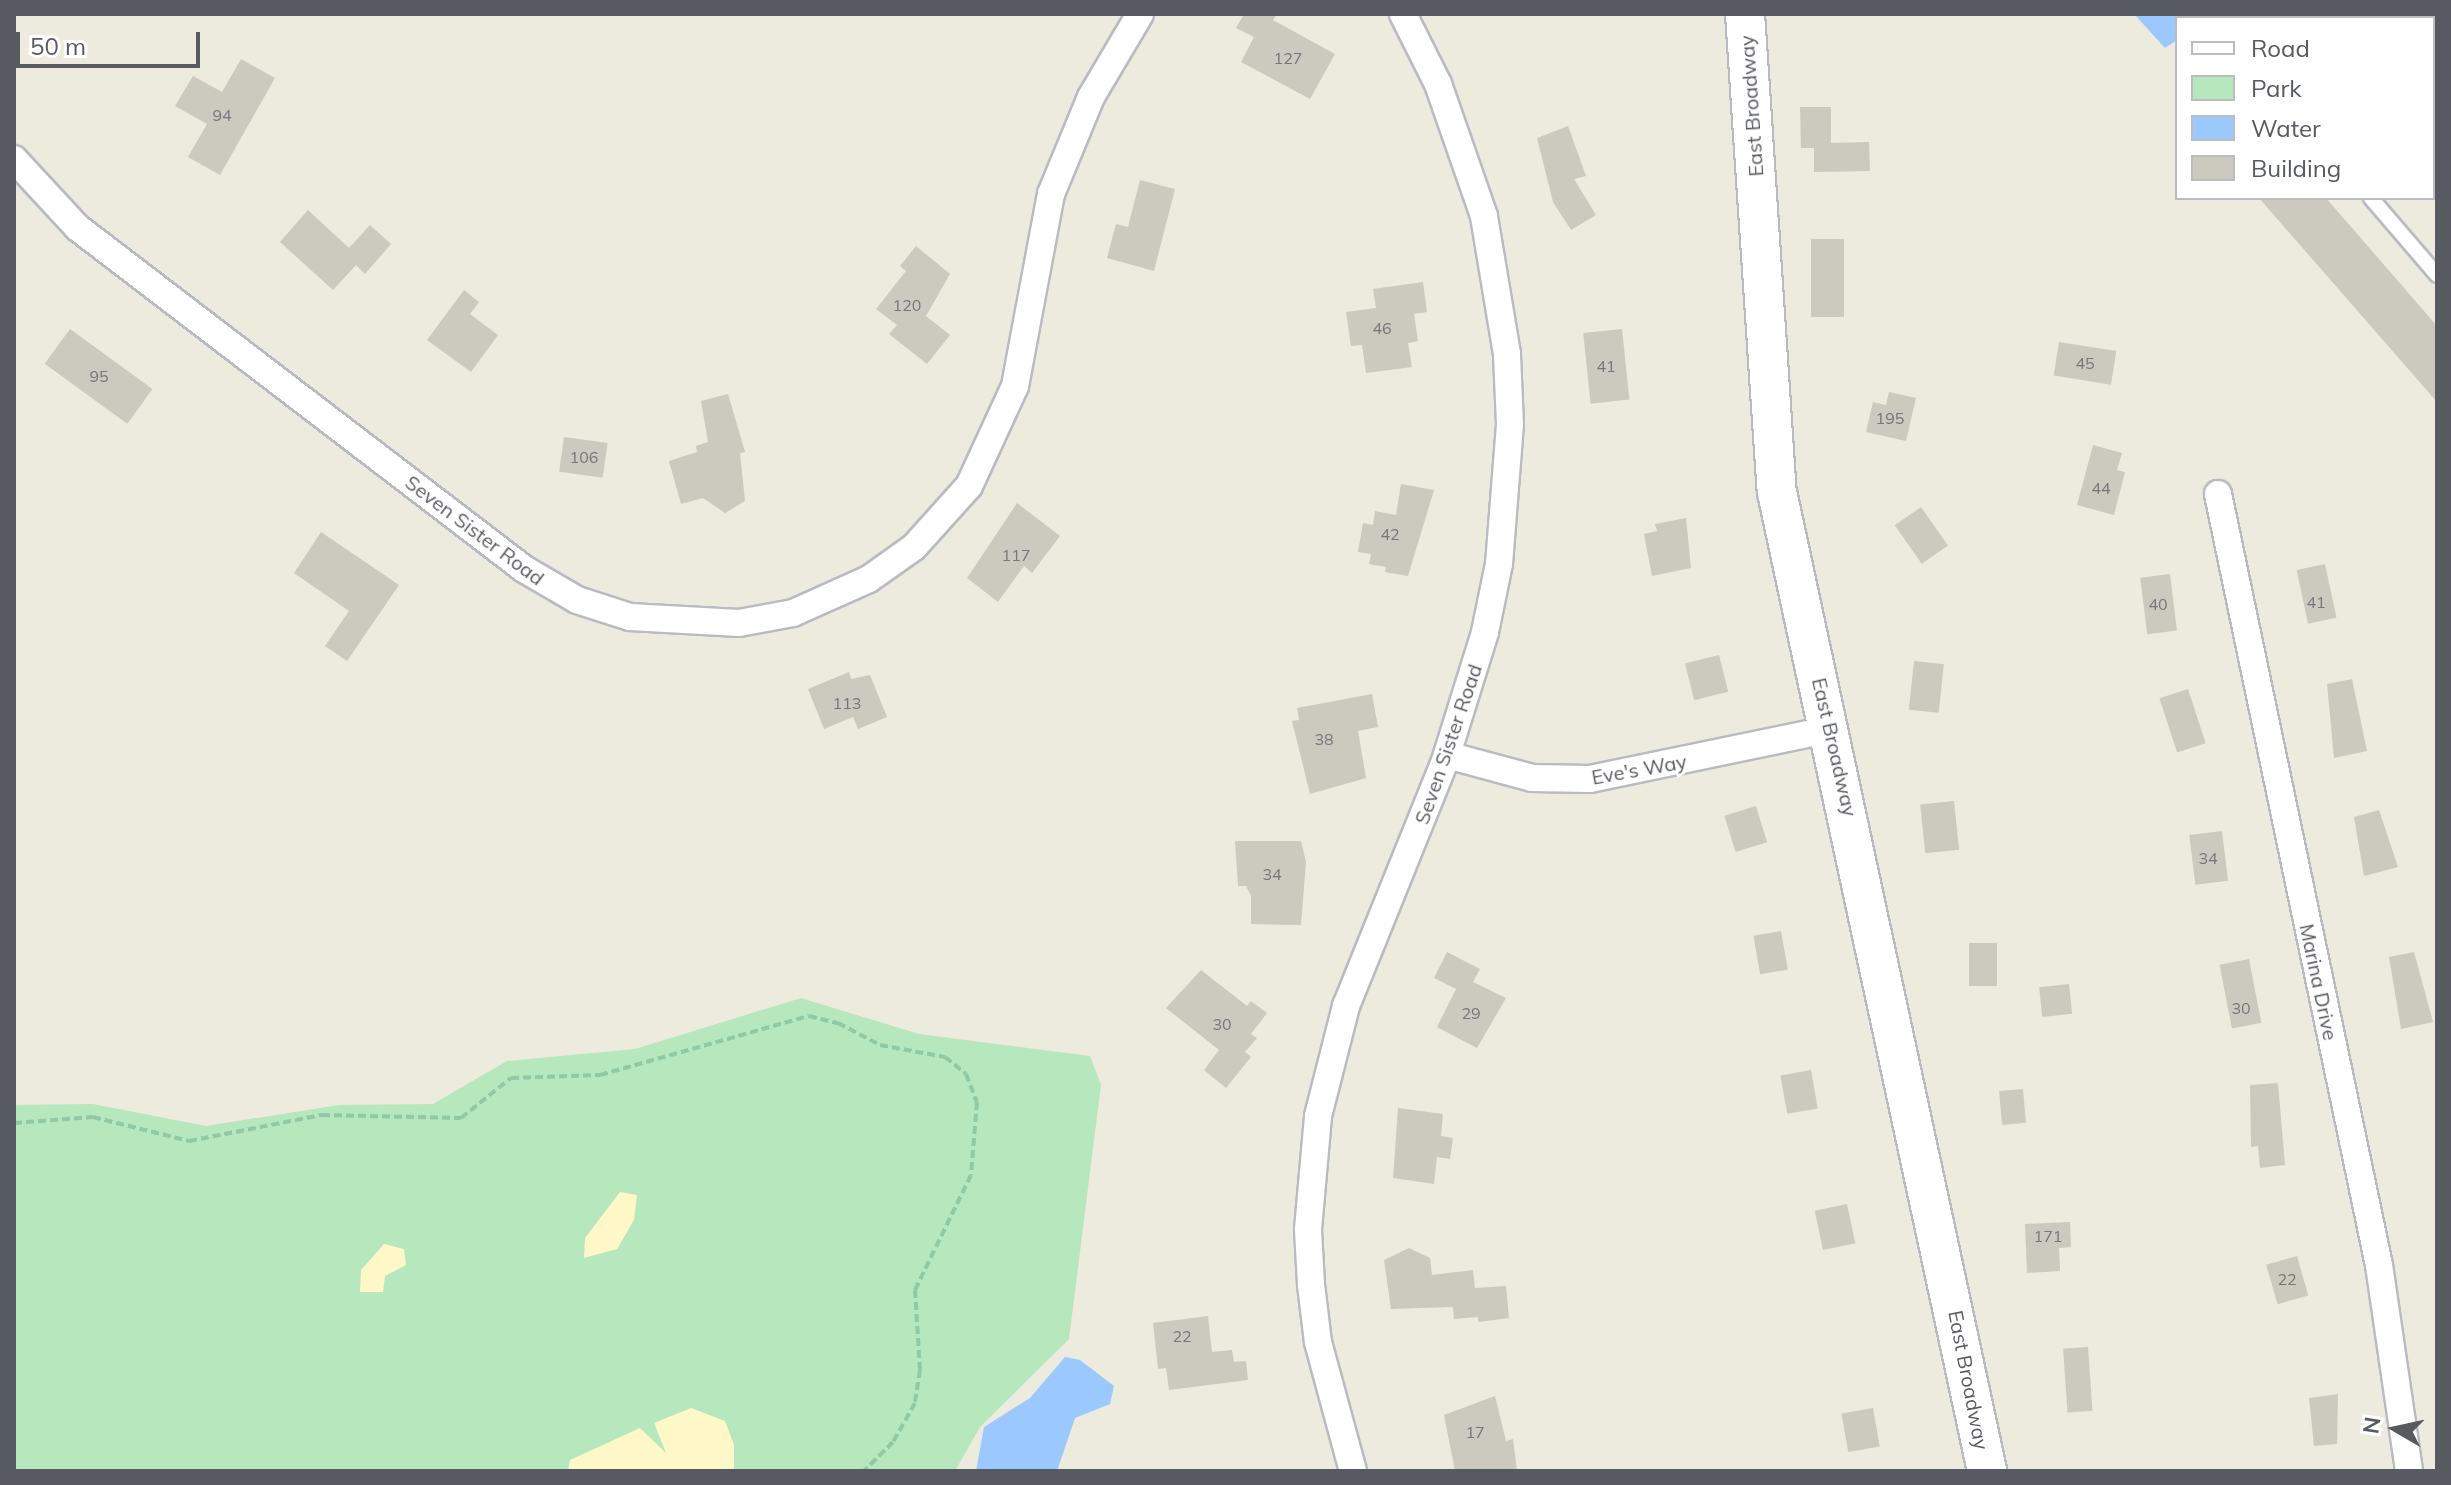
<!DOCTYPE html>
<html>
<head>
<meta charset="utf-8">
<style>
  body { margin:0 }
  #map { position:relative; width:2451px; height:1485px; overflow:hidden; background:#ecebde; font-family:Mulish,sans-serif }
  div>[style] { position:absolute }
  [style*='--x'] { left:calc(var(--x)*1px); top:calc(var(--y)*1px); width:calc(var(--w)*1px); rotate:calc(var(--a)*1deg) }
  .green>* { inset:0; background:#b7e7bc }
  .sand>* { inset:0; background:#fef7c7 }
  .water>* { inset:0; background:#9bc8ff }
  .building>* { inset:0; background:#ccc9bf; transform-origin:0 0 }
  .path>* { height:4px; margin-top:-2px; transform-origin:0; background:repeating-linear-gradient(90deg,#8fc9a6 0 8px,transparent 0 12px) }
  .roads { filter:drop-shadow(2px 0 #b9bbc2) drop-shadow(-2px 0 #b9bbc2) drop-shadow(0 2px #b9bbc2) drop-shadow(0 -2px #b9bbc2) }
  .lane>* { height:14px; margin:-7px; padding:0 7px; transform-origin:7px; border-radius:7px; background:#fff }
  .street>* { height:26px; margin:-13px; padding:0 13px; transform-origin:13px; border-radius:13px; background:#fff }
  .secondary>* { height:38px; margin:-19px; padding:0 19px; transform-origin:19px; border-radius:19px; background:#fff }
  span { translate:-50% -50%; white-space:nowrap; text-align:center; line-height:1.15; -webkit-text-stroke:6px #fff; paint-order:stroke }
  .number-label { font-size:16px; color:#747678 }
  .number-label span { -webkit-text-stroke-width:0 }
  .street-label { font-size:20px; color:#575a61 }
  .frame { position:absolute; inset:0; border:16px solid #575a61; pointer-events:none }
  .legend { position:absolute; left:2175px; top:16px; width:260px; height:184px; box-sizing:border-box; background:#fff; border:2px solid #bcbdc0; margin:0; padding:10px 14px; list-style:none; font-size:24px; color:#575a61 }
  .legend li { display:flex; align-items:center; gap:16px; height:40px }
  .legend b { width:40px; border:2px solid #bcbdc0 }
  .north { position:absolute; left:2355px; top:1389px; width:80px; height:80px; -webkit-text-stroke:6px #fff; paint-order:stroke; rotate:279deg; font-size:22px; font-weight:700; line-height:32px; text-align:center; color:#575a61 }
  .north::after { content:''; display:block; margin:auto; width:28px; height:36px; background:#575a61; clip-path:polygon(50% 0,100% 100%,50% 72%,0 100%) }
  .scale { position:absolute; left:16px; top:32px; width:184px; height:36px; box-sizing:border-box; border:4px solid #575a61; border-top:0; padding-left:10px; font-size:24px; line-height:28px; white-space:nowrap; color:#575a61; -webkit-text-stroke:6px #fff; paint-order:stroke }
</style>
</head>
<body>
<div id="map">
  <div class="green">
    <div style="clip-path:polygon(801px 998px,919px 1034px,1090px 1056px,1101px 1085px,1069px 1339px,980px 1427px,955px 1471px,14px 1471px,14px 1105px,93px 1104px,206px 1126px,339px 1105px,433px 1104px,507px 1061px,635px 1049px)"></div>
  </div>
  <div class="sand">
    <div style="clip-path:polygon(620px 1192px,637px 1195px,634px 1220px,617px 1249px,584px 1258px,585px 1238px)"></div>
    <div style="clip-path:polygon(384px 1244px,404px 1249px,406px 1265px,385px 1276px,383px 1292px,360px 1292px,361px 1270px)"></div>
    <div style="clip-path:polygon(691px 1408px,725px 1421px,734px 1445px,734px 1471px,568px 1471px,570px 1460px,640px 1428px,666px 1453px,654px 1423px)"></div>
  </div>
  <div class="water">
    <div style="clip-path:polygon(2134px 14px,2219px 14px,2177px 18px,2177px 40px,2165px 48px)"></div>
    <div style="clip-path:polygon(1065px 1357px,1080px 1360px,1114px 1386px,1110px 1404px,1075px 1418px,1057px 1471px,976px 1471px,984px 1427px,1030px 1398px)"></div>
  </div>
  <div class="building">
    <div style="clip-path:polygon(1244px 14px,1277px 14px,1273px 20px,1335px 54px,1310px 99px,1241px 62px,1254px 37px,1236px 28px)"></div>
    <div style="clip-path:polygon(241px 59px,275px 78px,220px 175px,188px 157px,207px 124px,175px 106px,193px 76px,222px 92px)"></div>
    <div style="clip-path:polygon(1800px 107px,1831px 107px,1831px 143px,1869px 142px,1870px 171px,1814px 172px,1814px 148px,1801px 148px)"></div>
    <div style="clip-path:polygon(1568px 126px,1586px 176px,1574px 179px,1596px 215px,1571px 230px,1553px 202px,1537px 138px)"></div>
    <div style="clip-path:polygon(1140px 180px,1175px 189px,1154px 271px,1107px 258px,1116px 224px,1128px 227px)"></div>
    <div style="clip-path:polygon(2259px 198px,2326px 198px,2437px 326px,2437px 402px)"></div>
    <div style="clip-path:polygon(308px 210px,349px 248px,370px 225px,391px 244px,365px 274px,356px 265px,333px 290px,280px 242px)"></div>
    <div style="left:1811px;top:239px;width:33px;height:78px"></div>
    <div style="clip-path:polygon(916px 246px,950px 274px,926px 316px,950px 335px,927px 364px,889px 334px,897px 325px,876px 309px,906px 271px,900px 266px)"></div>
    <div style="clip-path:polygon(1423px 282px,1427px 312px,1414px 314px,1418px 341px,1408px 343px,1412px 367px,1366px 373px,1362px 345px,1351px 346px,1346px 312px,1376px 308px,1373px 289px)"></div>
    <div style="clip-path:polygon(464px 290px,479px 302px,470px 314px,498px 335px,471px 372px,427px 340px)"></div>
    <div style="left:70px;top:329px;width:102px;height:43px;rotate:36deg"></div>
    <div style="left:1622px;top:329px;width:71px;height:39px;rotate:84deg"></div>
    <div style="left:2059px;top:342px;width:58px;height:34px;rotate:9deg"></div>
    <div style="clip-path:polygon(1889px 392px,1916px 398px,1906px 441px,1866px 432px,1873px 402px,1886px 405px)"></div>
    <div style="clip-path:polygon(728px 394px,745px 452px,740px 453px,745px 501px,725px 513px,703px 498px,681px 504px,669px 461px,697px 452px,696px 446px,708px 442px,701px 401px)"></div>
    <div style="left:564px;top:437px;width:44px;height:35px;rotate:8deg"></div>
    <div style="clip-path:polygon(2093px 445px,2122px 453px,2117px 470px,2125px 472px,2114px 515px,2077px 505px)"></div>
    <div style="clip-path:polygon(1401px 484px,1434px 490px,1408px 576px,1385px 572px,1386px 567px,1369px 564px,1371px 554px,1358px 552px,1363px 523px,1373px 525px,1375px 511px,1396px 515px)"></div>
    <div style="clip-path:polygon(1017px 503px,1060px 536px,1032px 573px,1024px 566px,998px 602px,967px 578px)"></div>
    <div style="left:1921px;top:507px;width:47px;height:32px;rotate:55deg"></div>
    <div style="clip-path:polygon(1686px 518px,1691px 568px,1652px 576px,1644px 534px,1657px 531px,1655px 524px)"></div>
    <div style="clip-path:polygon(321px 532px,399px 585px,347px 661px,325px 646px,349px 611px,294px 573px)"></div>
    <div style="left:2325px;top:564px;width:55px;height:29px;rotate:78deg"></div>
    <div style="left:2170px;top:574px;width:57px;height:30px;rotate:83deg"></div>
    <div style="left:1719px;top:655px;width:38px;height:35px;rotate:76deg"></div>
    <div style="left:1914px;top:661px;width:30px;height:49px;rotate:6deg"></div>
    <div style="clip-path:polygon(849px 672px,851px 679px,870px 675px,887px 717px,858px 729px,853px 717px,824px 729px,808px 689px)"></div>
    <div style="clip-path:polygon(2352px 679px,2367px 751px,2334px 758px,2327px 684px)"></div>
    <div style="left:2188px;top:689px;width:57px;height:30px;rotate:72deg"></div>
    <div style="clip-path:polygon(1372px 694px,1378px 727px,1358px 731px,1366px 778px,1310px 794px,1292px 721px,1299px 720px,1297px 708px)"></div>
    <div style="left:1954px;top:801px;width:49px;height:34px;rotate:84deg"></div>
    <div style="left:1756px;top:806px;width:38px;height:33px;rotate:73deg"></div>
    <div style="clip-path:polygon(2379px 810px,2398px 867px,2364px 876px,2354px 817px)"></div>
    <div style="left:2222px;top:831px;width:50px;height:33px;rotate:83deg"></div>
    <div style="clip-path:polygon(1235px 841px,1301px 841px,1306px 862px,1301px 925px,1251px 924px,1251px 896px,1246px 886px,1238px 886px)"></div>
    <div style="left:1781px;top:931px;width:39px;height:28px;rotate:80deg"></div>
    <div style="left:1969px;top:943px;width:28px;height:43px"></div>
    <div style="clip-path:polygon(1447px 952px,1480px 969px,1473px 982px,1506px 998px,1477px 1048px,1437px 1027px,1456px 989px,1434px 978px)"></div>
    <div style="clip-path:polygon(2414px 952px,2433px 1022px,2401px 1029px,2389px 957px)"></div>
    <div style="left:2249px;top:959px;width:65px;height:30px;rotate:79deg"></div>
    <div style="clip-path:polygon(1201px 970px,1247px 1006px,1251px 1001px,1267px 1013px,1251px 1034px,1257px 1038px,1245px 1052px,1251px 1057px,1226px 1088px,1204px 1070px,1219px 1050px,1166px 1008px)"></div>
    <div style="left:2069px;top:984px;width:30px;height:30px;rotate:84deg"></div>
    <div style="left:1811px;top:1070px;width:39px;height:31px;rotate:80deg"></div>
    <div style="clip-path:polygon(2278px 1083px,2285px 1165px,2260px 1168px,2258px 1146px,2251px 1147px,2250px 1085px)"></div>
    <div style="left:2023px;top:1089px;width:34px;height:24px;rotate:85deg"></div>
    <div style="clip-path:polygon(1398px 1108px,1443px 1114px,1441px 1136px,1453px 1138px,1450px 1159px,1437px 1157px,1434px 1184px,1393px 1178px)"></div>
    <div style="left:1847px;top:1204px;width:40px;height:33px;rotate:78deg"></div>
    <div style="clip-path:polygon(2070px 1222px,2071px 1247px,2059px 1248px,2060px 1271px,2027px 1273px,2025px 1224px)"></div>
    <div style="clip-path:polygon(1409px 1248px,1430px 1258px,1432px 1275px,1473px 1270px,1475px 1288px,1506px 1286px,1509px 1318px,1478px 1322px,1478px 1317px,1454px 1319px,1453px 1307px,1391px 1309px,1384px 1260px)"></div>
    <div style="left:2297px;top:1256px;width:41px;height:32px;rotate:74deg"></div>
    <div style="clip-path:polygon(1208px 1316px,1212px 1352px,1232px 1350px,1234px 1362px,1246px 1361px,1248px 1380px,1169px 1390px,1166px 1368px,1158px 1369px,1153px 1323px)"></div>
    <div style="left:2088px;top:1347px;width:64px;height:25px;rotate:86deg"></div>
    <div style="clip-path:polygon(2338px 1394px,2337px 1444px,2314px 1446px,2309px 1398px)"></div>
    <div style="clip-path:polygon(1495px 1396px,1506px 1441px,1513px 1439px,1517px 1471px,1455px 1471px,1444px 1415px)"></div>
    <div style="left:1873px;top:1408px;width:39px;height:32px;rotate:80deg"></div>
  </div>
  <div class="path">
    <div style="--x:14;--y:1123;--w:79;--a:-4.3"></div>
    <div style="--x:93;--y:1117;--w:99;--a:14"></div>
    <div style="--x:189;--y:1141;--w:136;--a:-11.1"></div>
    <div style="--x:322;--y:1115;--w:139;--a:1.2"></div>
    <div style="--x:461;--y:1118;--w:64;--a:-38.7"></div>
    <div style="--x:511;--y:1078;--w:89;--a:-1.9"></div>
    <div style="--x:600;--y:1075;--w:217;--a:-15.8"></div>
    <div style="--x:809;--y:1016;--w:30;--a:14"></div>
    <div style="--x:838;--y:1023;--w:47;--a:27.6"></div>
    <div style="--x:880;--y:1045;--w:66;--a:10.5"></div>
    <div style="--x:945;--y:1057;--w:27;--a:39"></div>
    <div style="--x:966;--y:1074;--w:30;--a:69"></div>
    <div style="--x:977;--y:1102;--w:73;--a:94.7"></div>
    <div style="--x:971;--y:1175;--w:128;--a:116"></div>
    <div style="--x:915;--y:1290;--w:80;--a:86.4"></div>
    <div style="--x:920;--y:1370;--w:33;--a:99"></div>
    <div style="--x:915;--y:1403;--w:45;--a:119.4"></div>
    <div style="--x:893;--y:1442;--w:41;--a:135"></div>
  </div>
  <div class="roads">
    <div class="lane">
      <div style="--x:2384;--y:14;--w:9;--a:27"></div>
      <div style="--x:2328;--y:18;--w:6;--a:-39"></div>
      <div style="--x:2433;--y:44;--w:6;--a:45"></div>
      <div style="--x:2371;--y:198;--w:101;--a:49.4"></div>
    </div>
    <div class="street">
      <div style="--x:14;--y:159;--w:94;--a:47.2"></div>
      <div style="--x:78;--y:228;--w:561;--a:37.4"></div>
      <div style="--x:524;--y:569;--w:61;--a:30.3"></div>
      <div style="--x:577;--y:600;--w:56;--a:17.8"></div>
      <div style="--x:630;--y:617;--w:109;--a:3.2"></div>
      <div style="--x:739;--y:623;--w:55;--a:-10.5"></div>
      <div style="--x:793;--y:613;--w:83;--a:-24.1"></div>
      <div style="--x:869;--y:579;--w:55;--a:-35.4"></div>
      <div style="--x:914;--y:547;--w:82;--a:-48"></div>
      <div style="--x:969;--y:486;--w:110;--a:-65.3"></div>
      <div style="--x:1015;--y:386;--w:195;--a:-79.4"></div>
      <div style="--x:1051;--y:194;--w:105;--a:-67.6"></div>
      <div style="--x:1091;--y:97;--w:96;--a:-59.4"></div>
      <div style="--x:2218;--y:494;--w:788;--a:78.21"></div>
      <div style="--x:2379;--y:1265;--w:208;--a:81.7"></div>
      <div style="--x:1447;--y:755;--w:88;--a:15.1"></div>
      <div style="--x:1532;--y:778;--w:58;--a:1"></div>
      <div style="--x:1590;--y:779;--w:246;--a:-11.7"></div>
      <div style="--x:1353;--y:1471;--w:134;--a:-105.2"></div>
      <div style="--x:1318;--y:1342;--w:57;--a:-97"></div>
      <div style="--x:1311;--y:1285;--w:56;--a:-93.1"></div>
      <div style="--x:1308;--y:1229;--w:113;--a:-84.9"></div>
      <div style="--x:1318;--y:1116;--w:114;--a:-75.7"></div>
      <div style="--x:1346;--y:1006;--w:261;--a:-68"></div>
      <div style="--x:1444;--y:764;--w:138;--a:-72.7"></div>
      <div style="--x:1485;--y:632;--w:69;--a:-78.4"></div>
      <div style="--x:1499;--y:564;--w:140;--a:-85.5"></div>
      <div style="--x:1510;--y:424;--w:70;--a:-92.5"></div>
      <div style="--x:1507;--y:354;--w:140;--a:-99.5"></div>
      <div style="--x:1484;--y:216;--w:140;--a:-109.2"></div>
      <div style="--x:1438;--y:84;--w:78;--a:-116.6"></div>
    </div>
    <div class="secondary">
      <div style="--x:1745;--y:14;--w:479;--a:86.2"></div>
      <div style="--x:1777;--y:492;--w:1001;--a:77.89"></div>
    </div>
  </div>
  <div class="number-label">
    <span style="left:1288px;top:58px">127</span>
    <span style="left:222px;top:115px">94</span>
    <span style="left:907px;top:305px">120</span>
    <span style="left:1382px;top:328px">46</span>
    <span style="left:2085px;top:363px">45</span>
    <span style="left:1606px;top:366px">41</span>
    <span style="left:99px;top:376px">95</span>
    <span style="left:1890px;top:418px">195</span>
    <span style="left:584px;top:457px">106</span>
    <span style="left:2101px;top:488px">44</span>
    <span style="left:1390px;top:534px">42</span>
    <span style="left:1016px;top:555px">117</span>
    <span style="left:2316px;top:602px">41</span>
    <span style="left:2158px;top:604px">40</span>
    <span style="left:847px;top:703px">113</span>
    <span style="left:1324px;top:739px">38</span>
    <span style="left:2208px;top:858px">34</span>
    <span style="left:1272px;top:874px">34</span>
    <span style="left:2241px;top:1008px">30</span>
    <span style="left:1471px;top:1013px">29</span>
    <span style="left:1222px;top:1024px">30</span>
    <span style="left:2048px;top:1236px">171</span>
    <span style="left:2287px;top:1279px">22</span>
    <span style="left:1182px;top:1336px">22</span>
    <span style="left:1475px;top:1432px">17</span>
  </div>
  <div class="street-label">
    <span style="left:1751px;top:106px;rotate:-94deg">East Broadway</span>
    <span style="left:475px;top:530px;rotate:37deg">Seven Sister Road</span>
    <span style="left:1448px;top:744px;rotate:-71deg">Seven Sister Road</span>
    <span style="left:1835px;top:747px;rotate:77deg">East Broadway</span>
    <span style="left:1639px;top:769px;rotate:-10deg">Eve's Way</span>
    <span style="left:2319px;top:982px;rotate:78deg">Marina Drive</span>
    <span style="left:1969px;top:1380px;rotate:79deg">East Broadway</span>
  </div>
  <div class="frame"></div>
  <ul class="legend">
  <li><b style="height:10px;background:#fff"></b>Road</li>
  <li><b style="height:22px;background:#b7e7bc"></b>Park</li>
  <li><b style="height:22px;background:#9bc8ff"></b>Water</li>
  <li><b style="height:22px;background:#ccc9bf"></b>Building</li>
  </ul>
  <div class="north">N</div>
  <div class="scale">50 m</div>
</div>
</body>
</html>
